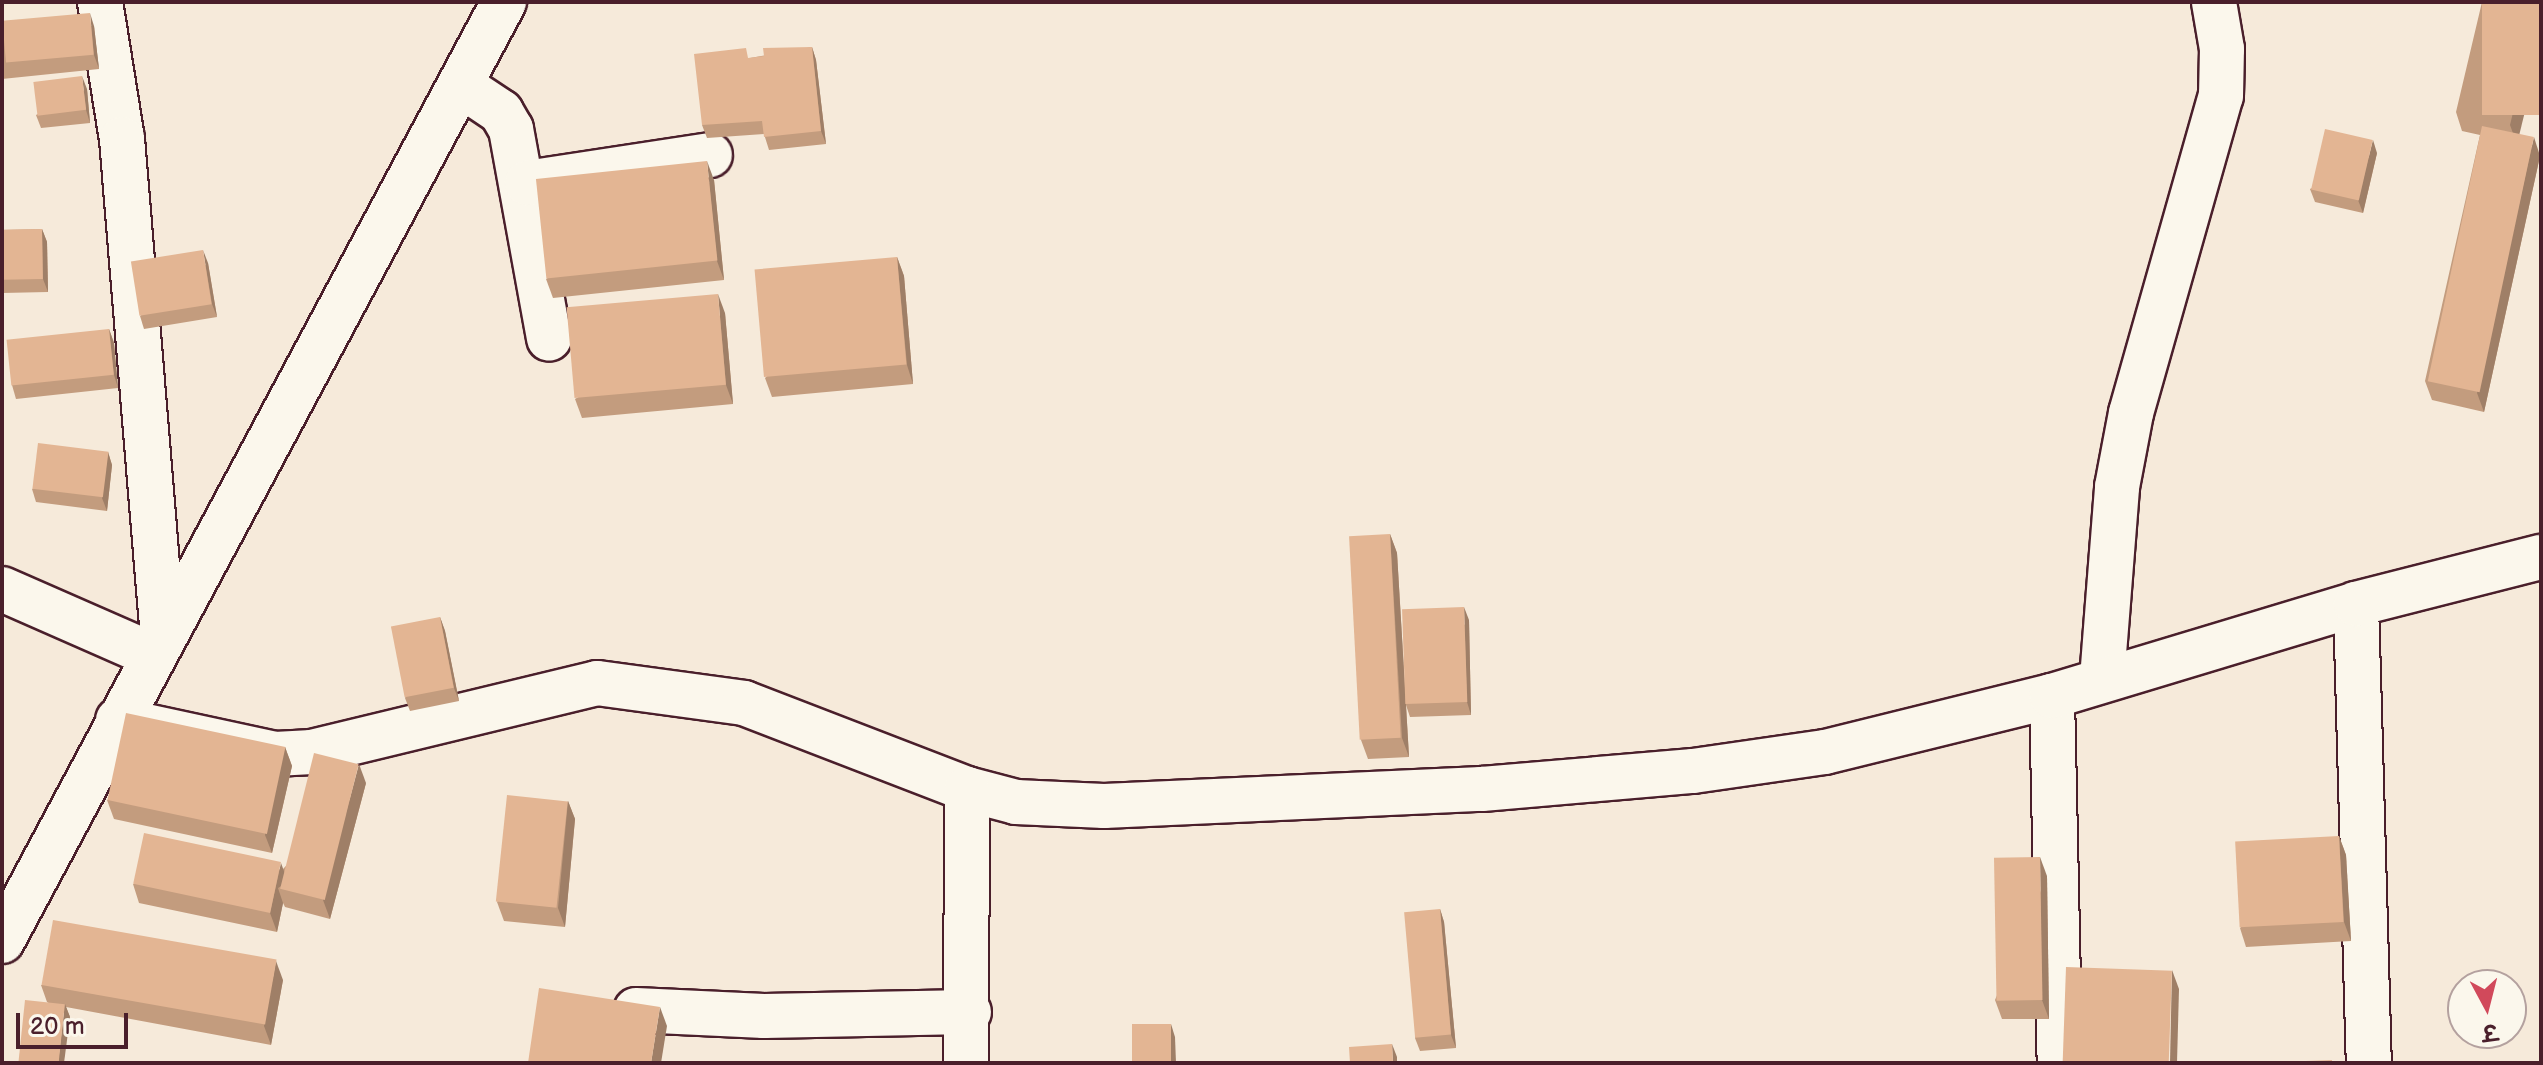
<!DOCTYPE html>
<html>
<head>
<meta charset="utf-8">
<style>
  body { margin:0 }
  #map { position:relative; width:2543px; height:1065px; overflow:hidden; background:#f6eada; font-family:"Balsamiq Sans","Playpen Sans Deva",sans-serif }
  div>[style] { position:absolute }
  [style*='--x'] { left:calc(var(--x)*1px); top:calc(var(--y)*1px); width:calc(var(--w)*1px); rotate:calc(var(--a)*1deg) }
  .roads { filter:drop-shadow(2px 0 #4a1f2b) drop-shadow(-2px 0 #4a1f2b) drop-shadow(0 2px #4a1f2b) drop-shadow(0 -2px #4a1f2b) }
  .minor>* { height:44px; margin:-22px; padding:0 22px; transform-origin:22px; border-radius:22px; background:#fbf7ec }
  .wall>* { inset:0; background:#c39c7e }
  .shaded-wall>* { inset:0; background:#9f7f67 }
  .building>* { inset:0; background:#e3b593; transform-origin:0 0 }
  span { translate:-50% -50%; white-space:nowrap; text-align:center; line-height:1.15; -webkit-text-stroke:6px #fbf7ec; paint-order:stroke }
  .frame { position:absolute; inset:0; border:4px solid #4a1f2b; pointer-events:none }
  .north { position:absolute; left:2447px; top:969px; width:80px; height:80px; box-sizing:border-box; background:#fbf7ec; border:2px solid #b4a19f; border-radius:50%; rotate:173deg; font-size:22px; font-weight:700; line-height:32px; text-align:center; color:#4a1f2b }
  .north::after { content:''; display:block; margin:auto; width:28px; height:36px; background:#d1495b; clip-path:polygon(50% 0,100% 100%,50% 72%,0 100%) }
  .scale { position:absolute; left:16px; top:1013px; width:112px; height:36px; box-sizing:border-box; border:4px solid #4a1f2b; border-top:0; padding-left:10px; font-size:24px; line-height:28px; white-space:nowrap; color:#4a1f2b; -webkit-text-stroke:6px #fbf7ec; paint-order:stroke }
</style>
</head>
<body>
<div id="map">
  <div class="roads">
    <div class="minor">
      <div style="--x:100;--y:2;--w:139;--a:80.9"></div>
      <div style="--x:122;--y:139;--w:496;--a:85.3"></div>
      <div style="--x:462;--y:86;--w:47;--a:33.7"></div>
      <div style="--x:501;--y:112;--w:20;--a:60"></div>
      <div style="--x:511;--y:129;--w:213;--a:79.7"></div>
      <div style="--x:527;--y:183;--w:185;--a:-8.7"></div>
      <div style="--x:2;--y:589;--w:164;--a:23.7"></div>
      <div style="--x:2356;--y:604;--w:459;--a:88.4"></div>
      <div style="--x:2102;--y:679;--w:193;--a:-85.5"></div>
      <div style="--x:2117;--y:487;--w:75;--a:-79.3"></div>
      <div style="--x:2131;--y:413;--w:330;--a:-74.2"></div>
      <div style="--x:2221;--y:96;--w:47;--a:-88.8"></div>
      <div style="--x:2222;--y:49;--w:48;--a:-99.7"></div>
      <div style="--x:2052;--y:696;--w:367;--a:88.8"></div>
      <div style="--x:118;--y:720;--w:161;--a:12.2"></div>
      <div style="--x:275;--y:754;--w:37;--a:-3"></div>
      <div style="--x:312;--y:752;--w:293;--a:-13.6"></div>
      <div style="--x:597;--y:683;--w:148;--a:7.7"></div>
      <div style="--x:744;--y:703;--w:239;--a:21.1"></div>
      <div style="--x:967;--y:789;--w:51;--a:14.9"></div>
      <div style="--x:1016;--y:802;--w:88;--a:2.6"></div>
      <div style="--x:1104;--y:806;--w:378;--a:-2.6"></div>
      <div style="--x:1482;--y:789;--w:212;--a:-4.9"></div>
      <div style="--x:1693;--y:771;--w:133;--a:-8.2"></div>
      <div style="--x:1825;--y:752;--w:234;--a:-13.9"></div>
      <div style="--x:2052;--y:696;--w:318;--a:-16.8"></div>
      <div style="--x:2356;--y:604;--w:191;--a:-14.3"></div>
      <div style="--x:2;--y:941;--w:1065;--a:-61.87"></div>
      <div style="--x:636;--y:1010;--w:128;--a:2.7"></div>
      <div style="--x:764;--y:1016;--w:205;--a:-1.1"></div>
      <div style="--x:966;--y:1063;--w:274;--a:-89.8"></div>
    </div>
  </div>
  <div class="wall">
    <div style="clip-path:polygon(2482px 2px,2519px 134px,2540px 156px,2484px 412px,2432px 400px,2425px 381px,2480px 135px,2462px 131px,2456px 112px)"></div>
    <div style="clip-path:polygon(2px 22px,94px 26px,99px 69px,2px 79px)"></div>
    <div style="clip-path:polygon(812px 47px,816px 60px,826px 144px,769px 150px,764px 134px,707px 138px,702px 125px,750px 58px)"></div>
    <div style="clip-path:polygon(87px 89px,90px 123px,41px 128px,36px 115px)"></div>
    <div style="clip-path:polygon(2377px 153px,2363px 213px,2315px 202px,2310px 189px)"></div>
    <div style="clip-path:polygon(714px 180px,724px 280px,553px 298px,546px 279px)"></div>
    <div style="clip-path:polygon(42px 229px,47px 242px,48px 292px,2px 293px,2px 230px)"></div>
    <div style="clip-path:polygon(897px 257px,904px 276px,913px 384px,772px 397px,765px 378px)"></div>
    <div style="clip-path:polygon(208px 263px,217px 317px,144px 329px,140px 316px)"></div>
    <div style="clip-path:polygon(725px 313px,733px 404px,582px 418px,575px 399px)"></div>
    <div style="clip-path:polygon(109px 329px,114px 343px,118px 388px,16px 399px,12px 385px)"></div>
    <div style="clip-path:polygon(108px 452px,112px 465px,107px 511px,36px 502px,32px 489px)"></div>
    <div style="clip-path:polygon(1390px 534px,1397px 553px,1405px 686px,1469px 620px,1471px 715px,1410px 717px,1406px 705px,1409px 757px,1368px 759px,1361px 740px)"></div>
    <div style="clip-path:polygon(440px 617px,445px 631px,459px 701px,410px 711px,405px 698px)"></div>
    <div style="clip-path:polygon(285px 747px,292px 766px,272px 853px,114px 819px,107px 800px)"></div>
    <div style="clip-path:polygon(366px 783px,330px 919px,285px 907px,283px 903px,277px 932px,139px 903px,133px 884px,283px 869px)"></div>
    <div style="clip-path:polygon(568px 801px,575px 819px,565px 927px,504px 921px,497px 902px)"></div>
    <div style="clip-path:polygon(2339px 836px,2346px 855px,2351px 941px,2246px 947px,2240px 928px)"></div>
    <div style="clip-path:polygon(2047px 876px,2049px 1019px,2002px 1019px,1995px 1000px)"></div>
    <div style="clip-path:polygon(1440px 909px,1444px 922px,1456px 1048px,1420px 1051px,1415px 1038px)"></div>
    <div style="clip-path:polygon(283px 980px,271px 1045px,66px 1007px,70px 1017px,47px 1002px,41px 985px)"></div>
  </div>
  <div class="shaded-wall">
    <div style="clip-path:polygon(2540px 2px,2541px 46px,2517px 144px,2510px 125px)"></div>
    <div style="clip-path:polygon(90px 13px,94px 26px,99px 69px,94px 55px)"></div>
    <div style="clip-path:polygon(812px 47px,816px 60px,826px 144px,821px 131px)"></div>
    <div style="clip-path:polygon(82px 76px,87px 89px,90px 123px,86px 110px)"></div>
    <div style="clip-path:polygon(2534px 137px,2540px 156px,2484px 412px,2477px 393px)"></div>
    <div style="clip-path:polygon(2373px 140px,2377px 153px,2363px 213px,2358px 200px)"></div>
    <div style="clip-path:polygon(707px 161px,714px 180px,724px 280px,717px 261px)"></div>
    <div style="clip-path:polygon(42px 229px,47px 242px,48px 292px,43px 279px)"></div>
    <div style="clip-path:polygon(203px 250px,208px 263px,217px 317px,212px 304px)"></div>
    <div style="clip-path:polygon(897px 257px,904px 276px,913px 384px,907px 365px)"></div>
    <div style="clip-path:polygon(718px 294px,725px 313px,733px 404px,726px 385px)"></div>
    <div style="clip-path:polygon(109px 329px,114px 343px,118px 388px,114px 375px)"></div>
    <div style="clip-path:polygon(108px 452px,112px 465px,107px 511px,102px 498px)"></div>
    <div style="clip-path:polygon(1390px 534px,1397px 553px,1409px 757px,1402px 738px)"></div>
    <div style="clip-path:polygon(1464px 607px,1469px 620px,1471px 715px,1467px 702px)"></div>
    <div style="clip-path:polygon(440px 617px,445px 631px,459px 701px,454px 688px)"></div>
    <div style="clip-path:polygon(285px 747px,292px 766px,272px 853px,265px 835px)"></div>
    <div style="clip-path:polygon(359px 764px,366px 783px,330px 919px,323px 900px)"></div>
    <div style="clip-path:polygon(568px 801px,575px 819px,565px 927px,558px 908px)"></div>
    <div style="clip-path:polygon(2339px 836px,2346px 855px,2351px 941px,2344px 922px)"></div>
    <div style="clip-path:polygon(2040px 857px,2047px 876px,2049px 1019px,2042px 1000px)"></div>
    <div style="clip-path:polygon(281px 863px,288px 882px,278px 888px,283px 903px,277px 932px,270px 913px)"></div>
    <div style="clip-path:polygon(1440px 909px,1444px 922px,1456px 1048px,1451px 1035px)"></div>
    <div style="clip-path:polygon(276px 961px,283px 980px,271px 1045px,264px 1026px)"></div>
    <div style="clip-path:polygon(2172px 970px,2179px 989px,2177px 1063px,2170px 1063px)"></div>
    <div style="clip-path:polygon(65px 1004px,70px 1017px,64px 1063px,58px 1063px)"></div>
    <div style="clip-path:polygon(660px 1007px,667px 1026px,661px 1063px,651px 1063px)"></div>
    <div style="clip-path:polygon(1171px 1024px,1175px 1037px,1176px 1063px,1171px 1063px)"></div>
    <div style="clip-path:polygon(1392px 1044px,1397px 1057px,1397px 1063px,1393px 1063px)"></div>
  </div>
  <div class="building">
    <div style="left:2482px;top:2px;width:58px;height:113px"></div>
    <div style="left:90px;top:13px;width:42px;height:88px;rotate:85deg"></div>
    <div style="clip-path:polygon(812px 47px,821px 131px,764px 137px,762px 121px,702px 125px,694px 54px,746px 48px,748px 58px,764px 56px,763px 48px)"></div>
    <div style="left:82px;top:76px;width:34px;height:49px;rotate:83deg"></div>
    <div style="left:2482px;top:126px;width:53px;height:261px;rotate:12deg"></div>
    <div style="left:2325px;top:129px;width:49px;height:62px;rotate:13deg"></div>
    <div style="left:707px;top:161px;width:100px;height:172px;rotate:84deg"></div>
    <div style="left:42px;top:229px;width:50px;height:40px;rotate:89deg"></div>
    <div style="left:203px;top:250px;width:55px;height:73px;rotate:81deg"></div>
    <div style="left:897px;top:257px;width:108px;height:143px;rotate:85deg"></div>
    <div style="left:718px;top:294px;width:91px;height:152px;rotate:85deg"></div>
    <div style="left:109px;top:329px;width:46px;height:103px;rotate:84deg"></div>
    <div style="left:38px;top:443px;width:71px;height:46px;rotate:7deg"></div>
    <div style="left:1390px;top:534px;width:204px;height:41px;rotate:87deg"></div>
    <div style="left:1464px;top:607px;width:95px;height:62px;rotate:88deg"></div>
    <div style="left:440px;top:617px;width:72px;height:50px;rotate:79deg"></div>
    <div style="left:126px;top:713px;width:163px;height:89px;rotate:12deg"></div>
    <div style="left:314px;top:753px;width:46px;height:140px;rotate:14deg"></div>
    <div style="left:507px;top:795px;width:61px;height:107px;rotate:6deg"></div>
    <div style="left:144px;top:833px;width:140px;height:52px;rotate:12deg"></div>
    <div style="left:2339px;top:836px;width:86px;height:104px;rotate:87deg"></div>
    <div style="left:2040px;top:857px;width:143px;height:46px;rotate:89deg"></div>
    <div style="left:1440px;top:909px;width:126px;height:36px;rotate:85deg"></div>
    <div style="left:53px;top:920px;width:227px;height:66px;rotate:10deg"></div>
    <div style="left:2066px;top:967px;width:106px;height:96px;rotate:2deg"></div>
    <div style="clip-path:polygon(539px 988px,660px 1007px,651px 1063px,528px 1063px)"></div>
    <div style="left:25px;top:1000px;width:40px;height:64px;rotate:6deg"></div>
    <div style="left:1132px;top:1024px;width:39px;height:39px"></div>
    <div style="clip-path:polygon(1392px 1044px,1393px 1063px,1350px 1063px,1349px 1047px)"></div>
    <div style="clip-path:polygon(2332px 1060px,2332px 1063px,2282px 1063px,2282px 1062px)"></div>
  </div>
  <div class="frame"></div>
  <div class="north">उ</div>
  <div class="scale">20 m</div>
</div>
</body>
</html>
